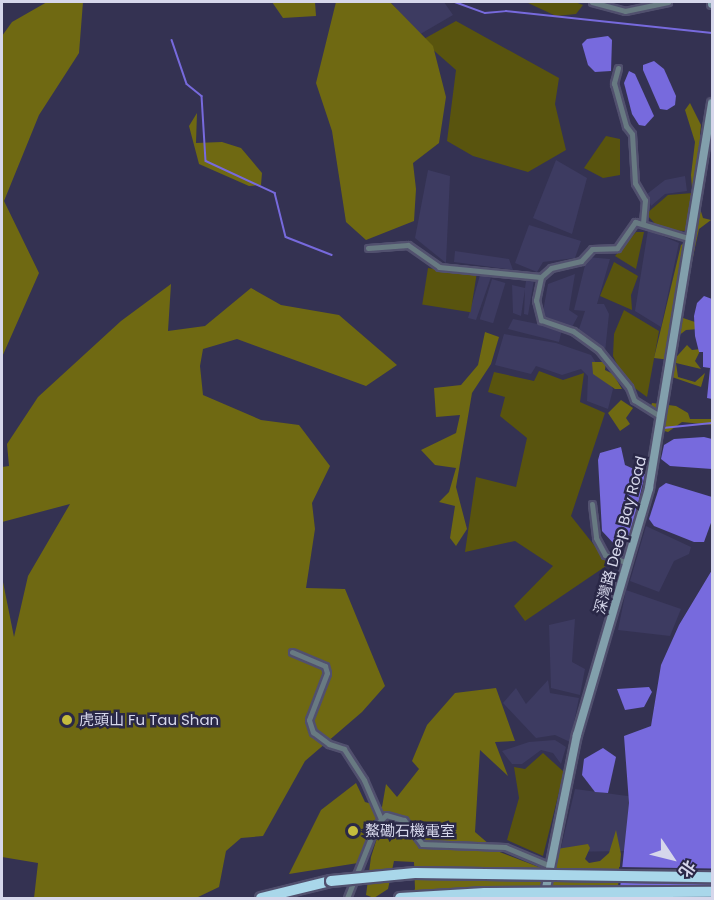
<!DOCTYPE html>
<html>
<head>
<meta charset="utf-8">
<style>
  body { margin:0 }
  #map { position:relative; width:714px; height:900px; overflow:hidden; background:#343252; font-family:Poppins,"Noto Sans SC",sans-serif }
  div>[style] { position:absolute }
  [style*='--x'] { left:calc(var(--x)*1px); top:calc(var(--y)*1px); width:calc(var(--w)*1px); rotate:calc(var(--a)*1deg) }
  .built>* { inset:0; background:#3d3b61; transform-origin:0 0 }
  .green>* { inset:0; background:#59540e; transform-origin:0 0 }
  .forest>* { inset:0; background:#6f6912 }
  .water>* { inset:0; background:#776add }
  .pier>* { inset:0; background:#343252; transform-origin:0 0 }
  .stream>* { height:1.5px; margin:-0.75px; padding:0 0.75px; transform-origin:0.75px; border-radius:0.75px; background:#776add }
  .roads { filter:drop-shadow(2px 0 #51506e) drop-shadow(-2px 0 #51506e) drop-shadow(0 2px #51506e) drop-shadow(0 -2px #51506e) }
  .street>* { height:5px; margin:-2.5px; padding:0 2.5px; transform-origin:2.5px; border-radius:2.5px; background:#687a82 }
  .secondary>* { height:8px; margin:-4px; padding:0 4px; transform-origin:4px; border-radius:4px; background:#82a0ac }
  .highway>* { height:10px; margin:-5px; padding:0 5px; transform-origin:5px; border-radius:5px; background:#a9d7ea }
  .bridges { filter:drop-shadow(2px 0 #51506e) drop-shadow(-2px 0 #51506e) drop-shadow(0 2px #51506e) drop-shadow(0 -2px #51506e) }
  .highway-bridge>* { height:10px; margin:-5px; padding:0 5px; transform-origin:5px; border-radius:5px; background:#a9d7ea }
  .dots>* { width:16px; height:16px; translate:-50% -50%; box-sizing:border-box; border:3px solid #2a2847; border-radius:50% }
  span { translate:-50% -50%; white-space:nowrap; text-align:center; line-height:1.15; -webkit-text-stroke:5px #2a2847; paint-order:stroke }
  .street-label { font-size:15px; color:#d6d7eb }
  .poi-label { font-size:15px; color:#d6d7eb }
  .left { translate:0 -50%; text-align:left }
  .frame { position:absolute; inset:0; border:3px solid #d6d7eb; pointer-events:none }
  .north { position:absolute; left:642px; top:828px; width:60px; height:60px; -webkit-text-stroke:4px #2a2847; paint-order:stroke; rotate:125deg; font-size:16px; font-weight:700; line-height:24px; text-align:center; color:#d6d7eb }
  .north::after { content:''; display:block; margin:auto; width:21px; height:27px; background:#d6d7eb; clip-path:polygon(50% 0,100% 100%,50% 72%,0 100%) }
</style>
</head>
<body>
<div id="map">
  <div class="built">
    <div style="clip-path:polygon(391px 2px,444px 2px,453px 15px,417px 36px)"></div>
    <div style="clip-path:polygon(556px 160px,587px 178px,572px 234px,533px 218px)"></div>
    <div style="clip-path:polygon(428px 170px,450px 176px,446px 263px,415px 238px)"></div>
    <div style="clip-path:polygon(685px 176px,687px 191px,665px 194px,651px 206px,647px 194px,665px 180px)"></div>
    <div style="clip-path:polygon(529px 225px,581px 241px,575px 258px,543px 262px,537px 272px,515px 263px)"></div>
    <div style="clip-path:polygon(648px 230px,679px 243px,661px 327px,635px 311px)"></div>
    <div style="clip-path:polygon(455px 251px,509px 259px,513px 270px,454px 262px)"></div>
    <div style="clip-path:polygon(587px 257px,610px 259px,597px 304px,604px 304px,609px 314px,605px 352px,578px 332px,585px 311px,574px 310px)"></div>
    <div style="clip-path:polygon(575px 274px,569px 310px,578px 316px,572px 327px,542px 317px,548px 284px)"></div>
    <div style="clip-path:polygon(480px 275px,491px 277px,476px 320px,468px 318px)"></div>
    <div style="left:492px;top:279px;width:14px;height:42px;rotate:17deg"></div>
    <div style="clip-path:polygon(534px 280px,528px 315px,524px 314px,525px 289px,521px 316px,513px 313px,512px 285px,525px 288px,526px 281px)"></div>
    <div style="clip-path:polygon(513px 319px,562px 329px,559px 342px,508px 329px)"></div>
    <div style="clip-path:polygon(504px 334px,556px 343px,591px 355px,613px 389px,608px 409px,587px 401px,588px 376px,581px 369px,562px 375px,536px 366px,531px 374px,495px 365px)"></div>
    <div style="clip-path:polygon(646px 526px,691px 547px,689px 554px,674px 561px,659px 592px,630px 581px)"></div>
    <div style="clip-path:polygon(626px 590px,681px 609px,670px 636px,618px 630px)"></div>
    <div style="clip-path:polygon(575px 619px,572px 662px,585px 669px,580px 695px,551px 688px,549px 625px)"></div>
    <div style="clip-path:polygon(548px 680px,550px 693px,579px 698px,570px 742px,555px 735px,536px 738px,503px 703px,516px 688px,526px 704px)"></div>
    <div style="clip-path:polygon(555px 740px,566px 747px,561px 764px,553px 753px,541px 750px,522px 764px,512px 764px,502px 751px,529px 742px)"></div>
    <div style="clip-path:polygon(575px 789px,635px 797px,628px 851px,560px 852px)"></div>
  </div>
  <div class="green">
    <div style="clip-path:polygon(526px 2px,575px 2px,583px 5px,576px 14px,556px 16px)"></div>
    <div style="clip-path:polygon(456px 21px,559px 78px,555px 104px,566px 150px,528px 172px,473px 156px,447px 141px,456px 70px,422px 40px)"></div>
    <div style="clip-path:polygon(606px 136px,620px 139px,620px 175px,603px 178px,584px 168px)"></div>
    <div style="clip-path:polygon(693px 193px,687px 231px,661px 230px,646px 214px,668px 195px)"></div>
    <div style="clip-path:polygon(636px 232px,644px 232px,636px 269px,615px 256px)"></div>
    <div style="clip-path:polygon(614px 262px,638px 276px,631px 295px,632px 310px,600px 296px)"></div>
    <div style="left:428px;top:268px;width:49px;height:37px;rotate:9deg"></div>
    <div style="clip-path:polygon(624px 310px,659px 331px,647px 397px,625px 381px,613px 356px,614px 334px)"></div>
    <div style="clip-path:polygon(539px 371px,563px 380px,584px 373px,580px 402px,605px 413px,571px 516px,609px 564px,525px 621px,514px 606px,553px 566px,515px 541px,465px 552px,476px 477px,516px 487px,527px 438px,500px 416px,505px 397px,488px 392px,494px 372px,534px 381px)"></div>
    <div style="clip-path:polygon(543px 753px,564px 772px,543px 856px,507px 840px,519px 798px,514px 767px,525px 769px)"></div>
  </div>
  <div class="forest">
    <div style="clip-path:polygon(47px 2px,83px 2px,79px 53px,39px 115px,4px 201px,39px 273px,2px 357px,2px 36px,12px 22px)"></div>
    <div style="clip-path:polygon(272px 2px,315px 2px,316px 16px,283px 18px)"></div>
    <div style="clip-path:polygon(336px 2px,390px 2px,433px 46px,446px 97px,439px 143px,413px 163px,416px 189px,414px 221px,366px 240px,346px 222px,332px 131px,316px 83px)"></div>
    <div style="clip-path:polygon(690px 103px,701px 125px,700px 135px,712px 145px,712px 149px,699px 153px,696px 190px,692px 189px,691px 175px,695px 142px,685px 110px)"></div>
    <div style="clip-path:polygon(197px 113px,196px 143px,222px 142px,241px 148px,262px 173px,261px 185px,249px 186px,199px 164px,189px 126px)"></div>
    <div style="clip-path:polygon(699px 205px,703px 218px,711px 220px,699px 229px,680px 317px,698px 323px,699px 329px,686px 330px,678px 336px,670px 360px,654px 358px,681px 245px,691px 239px)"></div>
    <div style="clip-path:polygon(171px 284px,168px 331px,205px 326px,251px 288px,281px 305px,339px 315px,397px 365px,366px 386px,237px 339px,203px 349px,200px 366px,203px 395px,261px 420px,299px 425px,330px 466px,312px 503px,315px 529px,306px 588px,345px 589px,385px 686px,362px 712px,305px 761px,263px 836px,241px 838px,226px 851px,219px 887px,196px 898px,34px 898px,38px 863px,2px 857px,2px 577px,14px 637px,28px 576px,70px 504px,2px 522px,2px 467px,9px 466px,7px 444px,38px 397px,121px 321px)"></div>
    <div style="clip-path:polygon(485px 332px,499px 337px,491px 364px,472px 393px,456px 487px,467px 529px,456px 546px,450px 538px,455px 506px,439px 502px,449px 492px,456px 468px,435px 465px,421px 450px,456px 433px,460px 415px,436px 417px,434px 388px,461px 385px,478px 365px)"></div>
    <div style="clip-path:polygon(687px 345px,692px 350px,701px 349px,695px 361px,701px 369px,676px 363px,678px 377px,695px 382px,705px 373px,701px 387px,672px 377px,671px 363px)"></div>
    <div style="clip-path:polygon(592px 362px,606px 362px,605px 370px,613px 374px,622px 389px,615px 389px,593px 374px)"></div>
    <div style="clip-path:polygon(621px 400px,633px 408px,626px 418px,630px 424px,620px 431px,608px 413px)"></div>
    <div style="clip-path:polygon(652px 403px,676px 406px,688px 413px,690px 419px,712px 419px,712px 425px,682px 422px,668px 432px,661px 430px,662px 410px,650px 409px)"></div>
    <div style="clip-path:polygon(496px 688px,515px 741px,495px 742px,508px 776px,480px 750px,475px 832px,497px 851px,544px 869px,541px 898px,409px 898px,415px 889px,414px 862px,394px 861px,388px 889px,374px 898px,366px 895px,371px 857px,378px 835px,370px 829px,358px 863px,289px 874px,321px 810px,356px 783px,365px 802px,382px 807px,386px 784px,397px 797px,419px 769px,412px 761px,427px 725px,455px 693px)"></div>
    <div style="clip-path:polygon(616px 830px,621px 854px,617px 898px,546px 898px,551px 859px,558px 855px,557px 849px,588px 844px,590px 848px,585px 859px,589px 863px,600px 861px,609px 853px)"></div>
  </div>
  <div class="water">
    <div style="clip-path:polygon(608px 36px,612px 40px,611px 71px,595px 72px,588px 65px,582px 44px,587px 39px)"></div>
    <div style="clip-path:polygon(654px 61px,664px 69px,676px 96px,675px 105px,667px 110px,660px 109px,643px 70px,643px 65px)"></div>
    <div style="clip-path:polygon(629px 71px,635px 74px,654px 116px,645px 126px,639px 125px,632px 114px,624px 83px)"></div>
    <div style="clip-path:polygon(704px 296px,712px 299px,712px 399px,707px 398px,710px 368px,703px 367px,703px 352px,699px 352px,695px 336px,694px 316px,697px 303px)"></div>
    <div style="clip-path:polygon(704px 437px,712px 439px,712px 469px,670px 466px,661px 459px,664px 445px,674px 439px)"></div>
    <div style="clip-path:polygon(621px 447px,625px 465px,645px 474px,631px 533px,616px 546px,602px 531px,598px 460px,600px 453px)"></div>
    <div style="clip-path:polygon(666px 483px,712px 497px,712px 520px,704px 542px,694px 542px,654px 526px,649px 519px,659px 488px)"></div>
    <div style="clip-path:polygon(712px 570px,712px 898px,619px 898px,629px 803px,624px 736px,651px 726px,661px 665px,679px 625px)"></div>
    <div style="clip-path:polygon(649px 687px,652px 692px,644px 707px,625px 710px,617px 689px)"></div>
    <div style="clip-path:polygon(603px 748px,616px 757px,608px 793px,595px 792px,582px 775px,584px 759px)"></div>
  </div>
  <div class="pier">
    <div style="left:619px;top:867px;width:93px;height:15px;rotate:1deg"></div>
  </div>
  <div class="stream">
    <div style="--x:455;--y:2;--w:32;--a:20"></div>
    <div style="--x:485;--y:13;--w:21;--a:-5"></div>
    <div style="--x:506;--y:11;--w:207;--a:6.1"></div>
    <div style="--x:172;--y:40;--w:46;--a:71.2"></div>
    <div style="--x:187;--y:84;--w:19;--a:39"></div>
    <div style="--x:202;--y:96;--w:65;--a:86.5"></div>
    <div style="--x:206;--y:161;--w:76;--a:24.9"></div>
    <div style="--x:275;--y:193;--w:45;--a:76"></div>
    <div style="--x:286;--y:237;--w:49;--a:21.4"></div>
    <div style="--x:663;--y:428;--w:49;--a:-5.8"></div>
  </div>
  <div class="roads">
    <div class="street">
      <div style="--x:592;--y:2;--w:34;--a:15"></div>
      <div style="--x:625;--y:11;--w:44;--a:-11.8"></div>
      <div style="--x:618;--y:68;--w:16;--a:105"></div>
      <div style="--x:614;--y:83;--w:45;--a:74.4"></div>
      <div style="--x:626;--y:126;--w:10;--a:53"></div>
      <div style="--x:632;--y:134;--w:49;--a:86.5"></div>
      <div style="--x:635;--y:183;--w:20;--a:60"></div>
      <div style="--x:645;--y:200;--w:23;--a:95"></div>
      <div style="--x:368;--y:248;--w:40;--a:-4.3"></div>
      <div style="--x:408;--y:245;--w:38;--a:35"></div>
      <div style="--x:439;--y:267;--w:102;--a:5.6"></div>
      <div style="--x:541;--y:277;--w:13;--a:-42"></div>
      <div style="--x:551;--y:268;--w:31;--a:-13"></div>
      <div style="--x:581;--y:261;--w:16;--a:-47"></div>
      <div style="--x:592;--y:249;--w:25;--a:-2"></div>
      <div style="--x:617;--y:248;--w:32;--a:-55"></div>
      <div style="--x:635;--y:222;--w:55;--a:16.8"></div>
      <div style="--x:541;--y:277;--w:24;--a:102"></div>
      <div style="--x:536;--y:300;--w:21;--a:76"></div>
      <div style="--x:541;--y:320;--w:34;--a:19"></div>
      <div style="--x:573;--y:331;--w:32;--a:36"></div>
      <div style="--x:599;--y:350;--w:48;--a:51"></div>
      <div style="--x:629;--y:387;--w:14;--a:69"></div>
      <div style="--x:634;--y:400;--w:32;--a:32"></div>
      <div style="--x:592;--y:504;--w:34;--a:83"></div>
      <div style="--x:596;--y:538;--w:19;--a:62"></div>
      <div style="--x:605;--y:555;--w:24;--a:19"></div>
      <div style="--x:292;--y:652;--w:36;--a:23"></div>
      <div style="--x:325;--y:666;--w:7;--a:74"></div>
      <div style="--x:327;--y:673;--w:50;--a:111"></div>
      <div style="--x:309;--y:720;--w:13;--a:72"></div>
      <div style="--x:313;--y:732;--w:20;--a:37"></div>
      <div style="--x:329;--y:744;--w:16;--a:18"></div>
      <div style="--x:344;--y:749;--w:37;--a:57"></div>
      <div style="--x:364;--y:780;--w:43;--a:66.4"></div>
      <div style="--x:347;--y:898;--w:79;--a:-68.3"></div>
      <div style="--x:376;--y:825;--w:14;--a:-45"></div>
      <div style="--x:386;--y:815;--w:19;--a:16"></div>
      <div style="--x:404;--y:820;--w:30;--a:53"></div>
      <div style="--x:422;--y:844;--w:83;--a:2.1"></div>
      <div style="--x:505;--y:847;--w:47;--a:22.7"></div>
    </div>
    <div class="secondary">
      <div style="--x:712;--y:2;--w:2;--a:90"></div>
      <div style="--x:544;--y:898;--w:166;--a:-78.6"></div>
      <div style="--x:577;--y:735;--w:257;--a:-73.7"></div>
      <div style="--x:649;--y:488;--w:390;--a:-80.7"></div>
    </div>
    <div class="highway">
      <div style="--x:261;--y:898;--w:72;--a:-13.7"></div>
    </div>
  </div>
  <div class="bridges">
    <div class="highway-bridge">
      <div style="--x:331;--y:881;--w:84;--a:-5.4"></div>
      <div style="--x:415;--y:873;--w:297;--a:0.8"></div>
      <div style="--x:400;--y:898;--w:85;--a:-3.4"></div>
      <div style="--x:485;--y:893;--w:227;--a:-0.3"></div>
    </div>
  </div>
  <div class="dots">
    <div style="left:67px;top:720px;background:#c5bc3d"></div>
    <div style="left:353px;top:831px;background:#c5bc3d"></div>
  </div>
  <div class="street-label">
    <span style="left:620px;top:535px;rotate:-75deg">深灣路 Deep Bay Road</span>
  </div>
  <div class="poi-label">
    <span class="left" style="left:79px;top:720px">虎頭山 Fu Tau Shan</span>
    <span class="left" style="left:365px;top:831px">鰲磡石機電室</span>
  </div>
  <div class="frame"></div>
  <div class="north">北</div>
</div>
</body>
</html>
